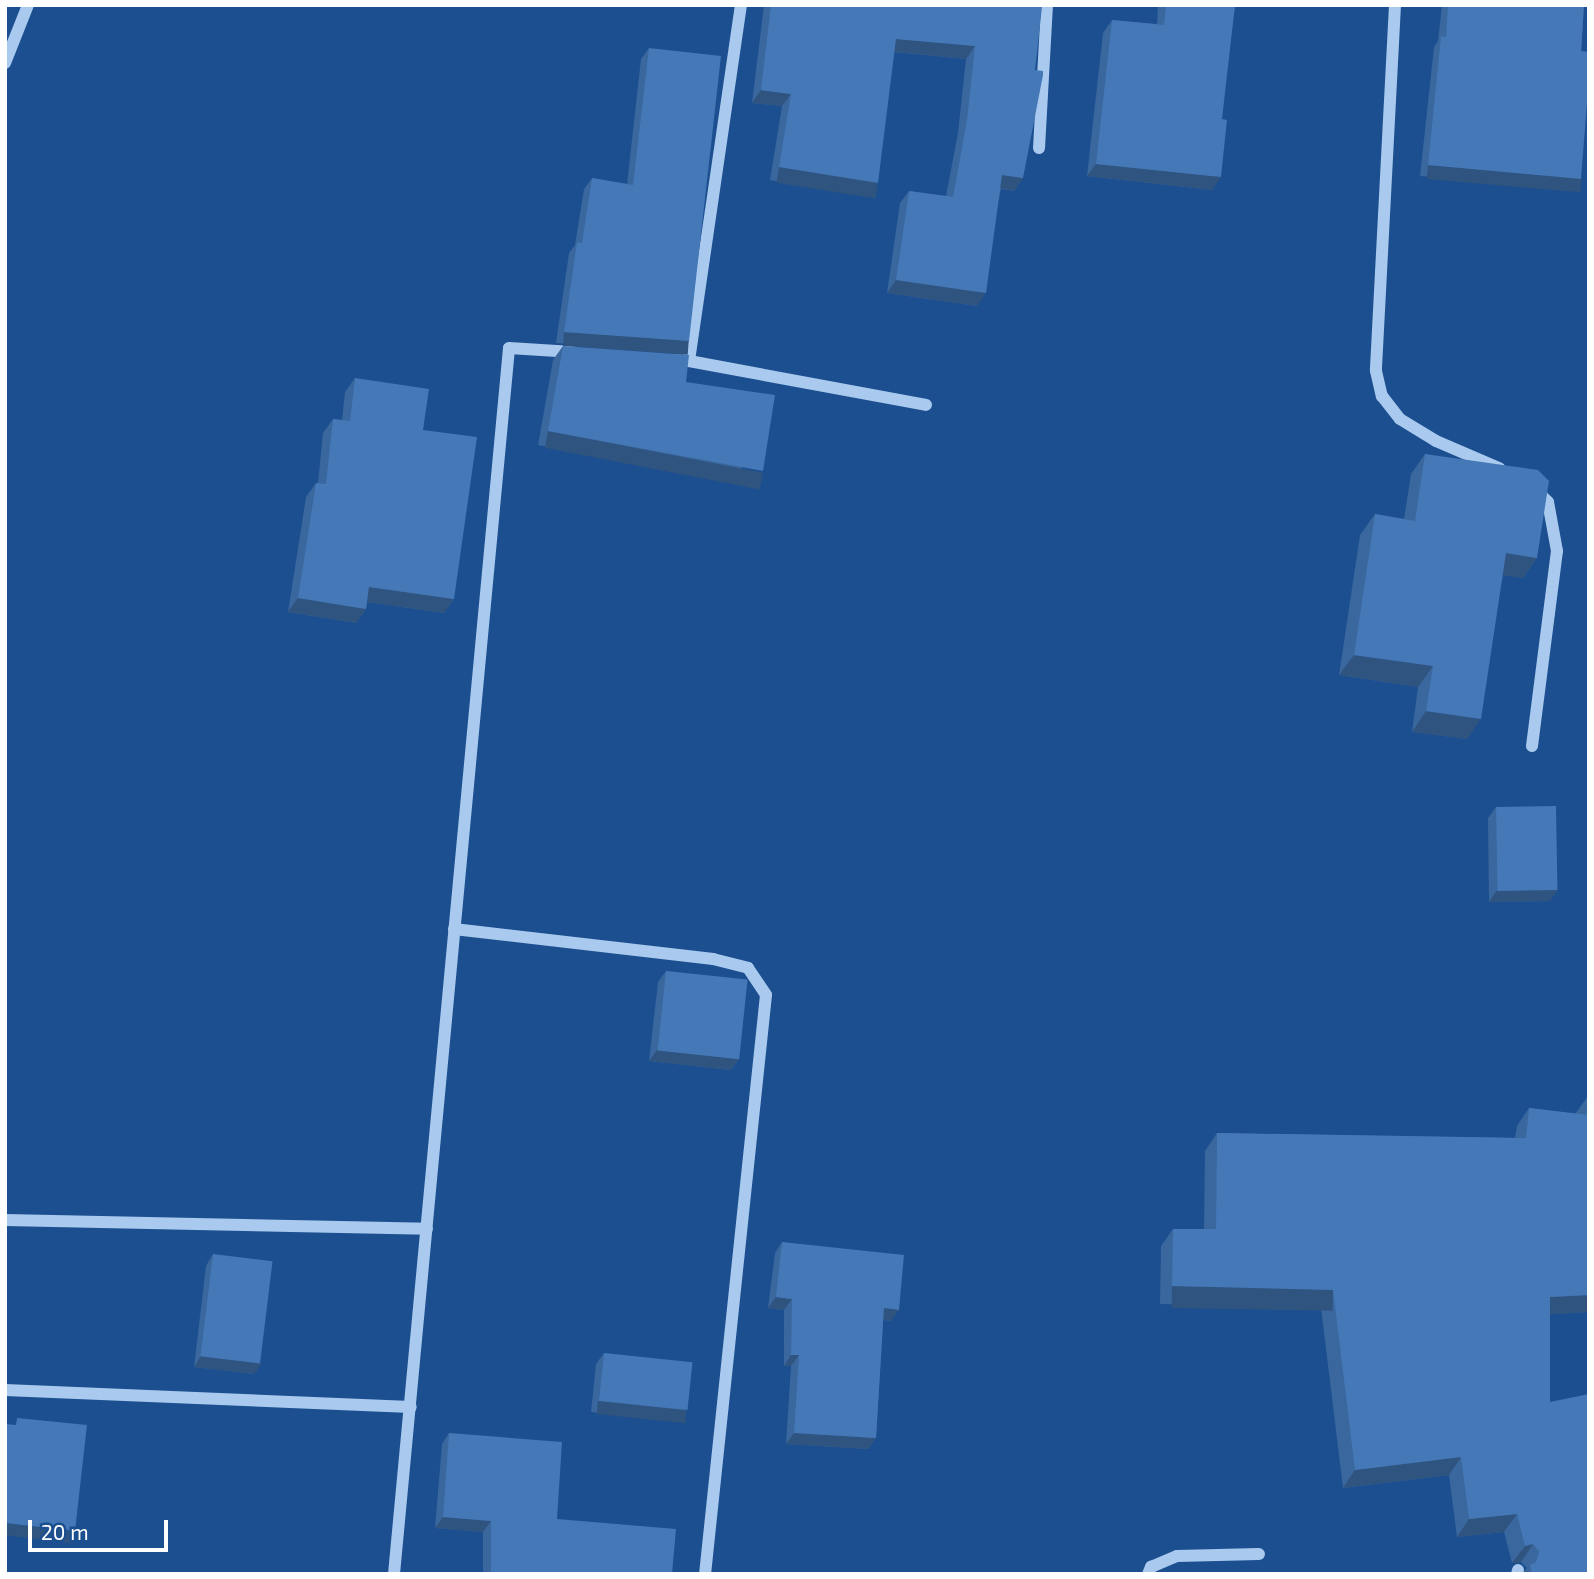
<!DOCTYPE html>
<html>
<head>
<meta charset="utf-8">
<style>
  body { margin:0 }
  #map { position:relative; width:1594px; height:1579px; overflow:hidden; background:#1b4f8f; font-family:"Exo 2",sans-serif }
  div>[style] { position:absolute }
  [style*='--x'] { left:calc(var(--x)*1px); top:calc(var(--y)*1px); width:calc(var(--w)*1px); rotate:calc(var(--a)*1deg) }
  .minor>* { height:12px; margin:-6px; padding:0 6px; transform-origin:6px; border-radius:6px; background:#a9c9ee }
  .wall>* { inset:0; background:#3a679d }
  .shaded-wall>* { inset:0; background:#305480; transform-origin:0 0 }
  .building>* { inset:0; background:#4478b7; transform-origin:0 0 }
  span { translate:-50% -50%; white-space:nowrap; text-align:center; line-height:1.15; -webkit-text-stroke:6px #1b4f8f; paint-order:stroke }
  .frame { position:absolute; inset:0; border:7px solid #fff; pointer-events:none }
  .scale { position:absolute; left:28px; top:1520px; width:140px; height:32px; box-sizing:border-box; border:4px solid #fff; border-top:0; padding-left:9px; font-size:21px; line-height:24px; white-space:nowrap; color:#fff; -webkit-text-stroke:5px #1b4f8f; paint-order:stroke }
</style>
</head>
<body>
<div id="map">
  <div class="minor">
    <div style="--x:1395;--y:5;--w:366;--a:93"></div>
    <div style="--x:1376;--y:371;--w:26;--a:77"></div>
    <div style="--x:1382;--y:396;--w:29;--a:52"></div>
    <div style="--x:1400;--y:419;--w:42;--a:31.4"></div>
    <div style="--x:1436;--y:441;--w:69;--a:23.2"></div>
    <div style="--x:5;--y:63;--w:62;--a:-68.4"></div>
    <div style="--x:1039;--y:148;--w:143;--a:-86.8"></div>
    <div style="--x:671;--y:360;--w:18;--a:3"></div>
    <div style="--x:689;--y:361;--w:360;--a:-81.7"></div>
    <div style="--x:689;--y:361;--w:241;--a:10.5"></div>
    <div style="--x:1532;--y:746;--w:197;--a:-82.7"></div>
    <div style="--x:1557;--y:551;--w:50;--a:-100.4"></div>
    <div style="--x:1548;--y:502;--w:18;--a:-135"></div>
    <div style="--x:454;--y:929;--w:261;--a:6.6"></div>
    <div style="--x:713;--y:959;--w:36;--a:14"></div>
    <div style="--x:748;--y:968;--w:32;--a:56"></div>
    <div style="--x:766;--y:995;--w:582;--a:96.01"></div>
    <div style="--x:5;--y:1220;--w:422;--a:1.2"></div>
    <div style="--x:5;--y:1390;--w:406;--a:2.4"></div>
    <div style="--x:394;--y:1574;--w:1231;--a:-84.64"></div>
    <div style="--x:509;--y:348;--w:64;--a:3.6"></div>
    <div style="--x:1148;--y:1574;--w:8;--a:-67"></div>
    <div style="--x:1151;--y:1567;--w:28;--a:-23"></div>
    <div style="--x:1177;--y:1556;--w:82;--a:-1.4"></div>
    <div style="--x:1517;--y:1574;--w:4;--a:-76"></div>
  </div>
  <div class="wall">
    <div style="clip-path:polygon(764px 5px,1019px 5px,1023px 178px,1014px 191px,1001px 189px,977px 306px,887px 293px,900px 203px,909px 191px,946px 196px,958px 133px,966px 59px,894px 52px,870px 196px,770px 180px,782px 106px,752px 103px)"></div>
    <div style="clip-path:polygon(1158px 5px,1235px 5px,1212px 190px,1087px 176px,1103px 33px,1112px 20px,1157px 24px)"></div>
    <div style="clip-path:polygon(1442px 5px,1584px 5px,1573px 190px,1420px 176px,1434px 47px,1438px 41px)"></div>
    <div style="clip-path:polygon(649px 48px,689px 341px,681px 352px,556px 343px,569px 253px,575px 245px,584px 189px,592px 178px,627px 184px,641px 59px)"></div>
    <div style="clip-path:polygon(563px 346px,686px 382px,753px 485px,538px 445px,553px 360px)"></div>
    <div style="clip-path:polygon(355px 378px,423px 430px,454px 599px,444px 613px,367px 602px,366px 609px,356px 623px,288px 612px,306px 497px,316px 483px,318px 483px,323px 433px,333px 419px,342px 420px,345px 392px)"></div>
    <div style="clip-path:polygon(1425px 454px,1537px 558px,1523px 578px,1503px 575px,1467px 739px,1412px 732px,1418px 687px,1339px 675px,1360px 535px,1375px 514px,1404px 519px,1411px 474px)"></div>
    <div style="clip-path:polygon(1496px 807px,1550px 901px,1489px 902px,1488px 818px)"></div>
    <div style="clip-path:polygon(666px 971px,739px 1059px,731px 1070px,649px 1061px,658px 982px)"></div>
    <div style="clip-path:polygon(1588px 1096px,1589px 1096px,1589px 1312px,1550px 1314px,1550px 1402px,1589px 1574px,1523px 1574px,1527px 1568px,1521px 1562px,1512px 1563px,1504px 1532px,1457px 1537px,1449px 1475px,1343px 1488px,1321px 1308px,1160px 1304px,1161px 1246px,1173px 1229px,1204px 1229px,1205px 1151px,1217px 1133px,1515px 1138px,1517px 1126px,1529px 1108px,1575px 1114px)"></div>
    <div style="clip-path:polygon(782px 1242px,891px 1321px,883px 1320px,876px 1438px,868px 1449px,786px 1444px,791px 1366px,784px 1366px,784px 1310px,768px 1308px,775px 1253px)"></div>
    <div style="clip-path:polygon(213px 1254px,254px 1374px,194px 1367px,206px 1266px)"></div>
    <div style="clip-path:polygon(604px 1353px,686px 1411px,679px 1422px,591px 1412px,596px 1364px)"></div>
    <div style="clip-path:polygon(449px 1433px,557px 1519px,672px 1574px,483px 1574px,483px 1532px,435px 1528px,442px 1444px)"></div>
  </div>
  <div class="shaded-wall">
    <div style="clip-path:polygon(896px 39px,975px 46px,966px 59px,887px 51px)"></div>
    <div style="clip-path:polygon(761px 90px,791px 94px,782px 106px,752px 103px)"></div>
    <div style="clip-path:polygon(1096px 164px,1221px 177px,1212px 190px,1087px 176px)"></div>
    <div style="left:1428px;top:165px;width:154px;height:14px;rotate:5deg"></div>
    <div style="left:779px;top:167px;width:100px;height:16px;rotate:9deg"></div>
    <div style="clip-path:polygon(1002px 175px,1023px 178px,1014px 191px,994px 187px)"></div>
    <div style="clip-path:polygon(896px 280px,986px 293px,977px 306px,887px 293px)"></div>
    <div style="left:564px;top:332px;width:125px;height:14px;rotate:4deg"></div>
    <div style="left:548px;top:431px;width:219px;height:17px;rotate:11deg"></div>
    <div style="clip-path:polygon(1506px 553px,1537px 558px,1523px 578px,1492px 574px)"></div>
    <div style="clip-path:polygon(369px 587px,454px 599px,444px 613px,359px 601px)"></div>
    <div style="clip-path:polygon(298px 598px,366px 609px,356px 623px,288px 612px)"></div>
    <div style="clip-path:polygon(1354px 655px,1433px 666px,1418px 687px,1339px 675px)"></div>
    <div style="clip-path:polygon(1426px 711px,1481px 719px,1467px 739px,1412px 732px)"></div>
    <div style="clip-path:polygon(1497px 890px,1558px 890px,1550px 901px,1489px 902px)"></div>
    <div style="clip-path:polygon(657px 1050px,739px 1059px,731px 1070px,649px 1061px)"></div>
    <div style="left:1172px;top:1286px;width:161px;height:22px;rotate:1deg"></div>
    <div style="clip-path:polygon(1589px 1295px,1589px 1312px,1538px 1315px,1550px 1297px)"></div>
    <div style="clip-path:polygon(776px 1297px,792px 1299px,784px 1310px,768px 1308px)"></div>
    <div style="clip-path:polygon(884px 1308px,899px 1310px,891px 1321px,876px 1319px)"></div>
    <div style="clip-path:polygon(791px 1355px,799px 1355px,791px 1366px,784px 1366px)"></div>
    <div style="clip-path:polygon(201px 1356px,262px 1363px,254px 1374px,194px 1367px)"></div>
    <div style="left:598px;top:1401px;width:89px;height:13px;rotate:6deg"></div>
    <div style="clip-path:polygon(794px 1433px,876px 1438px,868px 1449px,786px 1444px)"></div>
    <div style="clip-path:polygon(1461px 1457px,1449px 1475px,1343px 1488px,1355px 1470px)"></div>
    <div style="clip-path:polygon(1517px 1514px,1504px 1532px,1457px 1537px,1469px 1519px)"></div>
    <div style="clip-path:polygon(443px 1517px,491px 1521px,483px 1532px,435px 1528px)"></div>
    <div style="left:5px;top:1523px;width:70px;height:12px;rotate:7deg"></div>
    <div style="clip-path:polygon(1533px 1544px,1521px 1562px,1512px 1563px,1525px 1546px)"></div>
  </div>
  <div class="building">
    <div style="clip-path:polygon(771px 5px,1019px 5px,1042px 7px,1035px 70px,1043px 71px,1043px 75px,1023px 178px,1002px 175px,986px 293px,896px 280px,909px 191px,953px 197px,967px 120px,975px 46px,896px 39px,878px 183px,779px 167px,791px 94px,761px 90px)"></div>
    <div style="clip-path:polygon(1166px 5px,1235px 5px,1222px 119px,1227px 120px,1221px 177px,1096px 164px,1112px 20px,1164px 25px)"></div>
    <div style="clip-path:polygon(1448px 5px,1584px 5px,1581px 51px,1589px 52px,1589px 77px,1581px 179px,1428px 165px,1441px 36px,1446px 37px)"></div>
    <div style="clip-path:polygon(649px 48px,721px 56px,689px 341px,564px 332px,577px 242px,582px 243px,592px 178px,633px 185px)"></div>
    <div style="clip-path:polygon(563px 346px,689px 355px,686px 382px,775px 395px,763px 471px,548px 431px)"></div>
    <div style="clip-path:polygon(355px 378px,429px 389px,423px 430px,477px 437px,454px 599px,369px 587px,366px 609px,298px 598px,316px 483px,326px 484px,333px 419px,350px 421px)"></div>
    <div style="clip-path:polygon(1425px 454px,1538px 470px,1549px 481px,1537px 558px,1506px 553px,1481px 719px,1426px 711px,1433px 666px,1354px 655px,1375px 514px,1415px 521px)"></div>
    <div style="left:1556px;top:806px;width:84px;height:60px;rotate:89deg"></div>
    <div style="left:666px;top:971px;width:82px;height:80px;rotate:6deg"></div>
    <div style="clip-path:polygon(1529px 1108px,1589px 1115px,1589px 1295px,1550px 1297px,1550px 1402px,1589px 1394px,1589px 1574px,1532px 1574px,1530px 1565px,1536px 1562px,1539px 1551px,1533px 1544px,1525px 1546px,1517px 1514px,1469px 1519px,1461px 1457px,1355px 1470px,1333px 1290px,1172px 1286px,1173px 1229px,1216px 1229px,1217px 1133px,1526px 1138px)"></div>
    <div style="clip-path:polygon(782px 1242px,904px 1255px,899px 1310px,884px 1308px,876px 1438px,794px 1433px,799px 1355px,791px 1355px,792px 1299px,776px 1297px)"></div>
    <div style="left:213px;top:1254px;width:60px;height:103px;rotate:7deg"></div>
    <div style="left:604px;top:1353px;width:89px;height:48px;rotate:6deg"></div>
    <div style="clip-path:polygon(17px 1418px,87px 1425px,75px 1531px,5px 1523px,5px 1424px,16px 1425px)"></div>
    <div style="clip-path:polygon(449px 1433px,562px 1442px,557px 1519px,676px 1529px,672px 1574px,491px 1574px,491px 1521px,443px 1517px)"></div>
  </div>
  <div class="frame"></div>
  <div class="scale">20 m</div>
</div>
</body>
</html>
